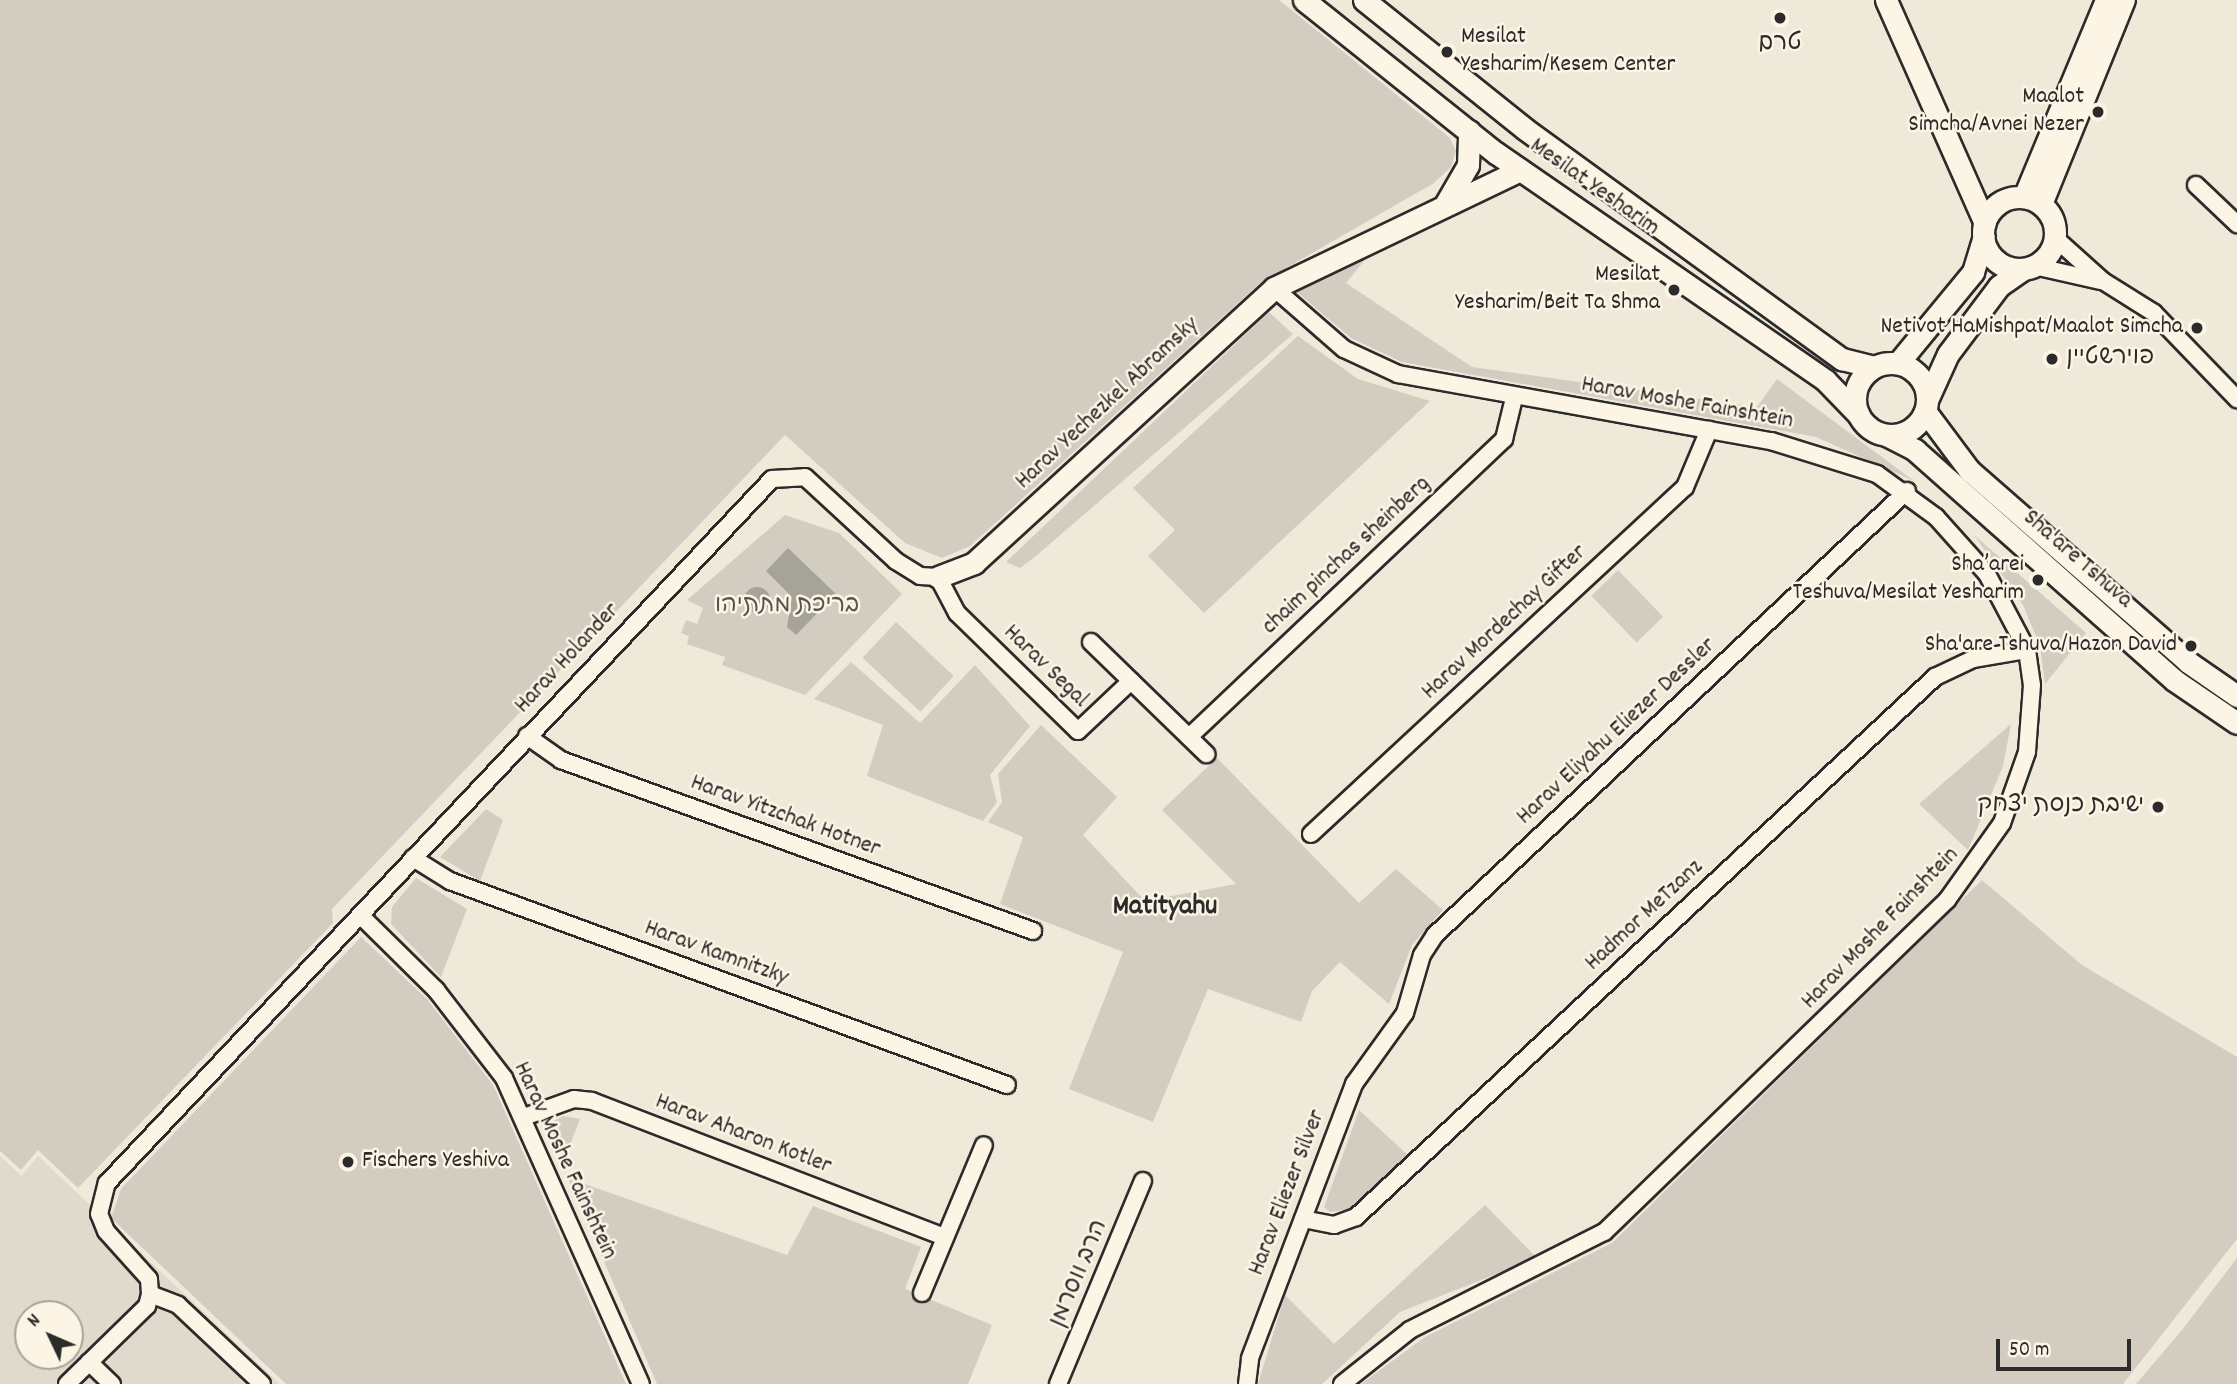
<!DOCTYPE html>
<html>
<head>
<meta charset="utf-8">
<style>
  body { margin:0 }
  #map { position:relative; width:2237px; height:1384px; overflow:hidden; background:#efe9da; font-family:Dekko,"Playpen Sans Hebrew",sans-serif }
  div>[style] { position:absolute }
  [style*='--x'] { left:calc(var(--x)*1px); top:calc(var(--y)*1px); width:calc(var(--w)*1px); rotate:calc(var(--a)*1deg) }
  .built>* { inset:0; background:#e0dacc }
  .green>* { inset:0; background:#d2cdc0; transform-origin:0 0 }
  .water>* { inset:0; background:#a6a399 }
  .round { border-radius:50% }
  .roads { filter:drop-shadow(2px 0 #2b2b2b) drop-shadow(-2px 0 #2b2b2b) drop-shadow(0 2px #2b2b2b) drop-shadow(0 -2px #2b2b2b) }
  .street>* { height:16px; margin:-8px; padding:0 8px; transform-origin:8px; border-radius:8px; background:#fcf5e5 }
  .secondary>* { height:21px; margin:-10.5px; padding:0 10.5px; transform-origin:10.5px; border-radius:10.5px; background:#fcf5e5 }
  .secondary>.ring { margin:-10.5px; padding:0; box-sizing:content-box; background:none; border:21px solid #fcf5e5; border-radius:50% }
  .dots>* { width:19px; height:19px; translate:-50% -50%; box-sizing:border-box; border:4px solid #fcf5e5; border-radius:50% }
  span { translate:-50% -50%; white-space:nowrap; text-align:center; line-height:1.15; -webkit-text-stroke:5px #fcf5e5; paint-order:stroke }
  .poi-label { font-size:24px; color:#2b2b2b }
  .left { translate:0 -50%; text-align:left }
  .right { translate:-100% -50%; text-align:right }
  .street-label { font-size:24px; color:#2b2b2b }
  .park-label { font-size:24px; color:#555450 }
  .quarter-label { font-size:28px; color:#2b2b2b; font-weight:700 }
  .north { position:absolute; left:14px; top:1300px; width:70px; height:70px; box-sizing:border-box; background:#fcf5e5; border:2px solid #a8a49b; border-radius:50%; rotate:314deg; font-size:19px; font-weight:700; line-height:28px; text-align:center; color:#2b2b2b }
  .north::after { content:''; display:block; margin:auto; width:24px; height:32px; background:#2b2b2b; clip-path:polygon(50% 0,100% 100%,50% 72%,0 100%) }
  .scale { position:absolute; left:1996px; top:1339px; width:135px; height:32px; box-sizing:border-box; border:4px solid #2b2b2b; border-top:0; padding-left:9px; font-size:21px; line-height:24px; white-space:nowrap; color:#2b2b2b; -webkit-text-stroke:5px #fcf5e5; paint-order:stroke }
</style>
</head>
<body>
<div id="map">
  <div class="built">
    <div style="clip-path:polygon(evenodd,0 1156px,22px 1176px,38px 1156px,280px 1384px,0 1384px,0 1156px,28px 1314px,70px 1314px,70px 1356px,28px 1356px,28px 1314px)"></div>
  </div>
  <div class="green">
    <div style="clip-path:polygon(0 0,1279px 0,1450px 138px,1456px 151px,1451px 167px,1434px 183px,1260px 283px,970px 546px,942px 558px,905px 543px,785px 435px,332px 909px,333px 923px,78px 1188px,38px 1150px,21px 1170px,0 1151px)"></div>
    <div style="clip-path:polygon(1368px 256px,1346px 283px,1472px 367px,1757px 407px,1777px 379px,1914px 481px,1816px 437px,1402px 362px,1351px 338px,1292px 288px)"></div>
    <div style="clip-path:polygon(1269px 312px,1293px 334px,1036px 556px,1020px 568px,1006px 562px)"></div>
    <div style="clip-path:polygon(1298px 336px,1358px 379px,1430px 401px,1204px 613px,1148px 556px,1175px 530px,1133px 488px)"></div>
    <div style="clip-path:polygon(785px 515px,839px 533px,902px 594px,805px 695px,722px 665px,725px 657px,687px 644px,689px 636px,681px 633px,686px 620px,697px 624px,703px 608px,687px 600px)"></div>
    <div style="clip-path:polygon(1974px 535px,2086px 633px,2045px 684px,2040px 646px,2023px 605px)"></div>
    <div style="left:1618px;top:570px;width:65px;height:37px;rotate:46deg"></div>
    <div style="left:896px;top:622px;width:79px;height:49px;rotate:43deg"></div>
    <div style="clip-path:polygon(851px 662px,920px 723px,975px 665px,1030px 726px,990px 775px,997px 802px,983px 821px,867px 776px,883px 725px,814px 699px)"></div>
    <div style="clip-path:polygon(2011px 724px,2003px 766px,1968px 850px,1919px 804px)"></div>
    <div style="clip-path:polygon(1041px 725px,1117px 797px,1083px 835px,1145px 901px,1236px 884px,1162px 810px,1217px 758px,1359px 903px,1396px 869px,1443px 910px,1412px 945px,1389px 1004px,1340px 962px,1312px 991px,1301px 1022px,1208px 989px,1153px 1122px,1069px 1089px,1123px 952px,1000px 904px,1023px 837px,988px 822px,1002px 802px,998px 774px)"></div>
    <div style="clip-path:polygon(486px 809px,503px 820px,480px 881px,440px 857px)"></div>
    <div style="clip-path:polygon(416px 878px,467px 909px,441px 977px,391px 924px,392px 907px)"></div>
    <div style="clip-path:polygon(1982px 880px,2082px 965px,2237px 1057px,2237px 1239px,2123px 1384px,1361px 1384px,1425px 1337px,1612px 1243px)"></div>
    <div style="clip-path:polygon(361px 937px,427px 999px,493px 1085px,626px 1384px,286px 1384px,111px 1218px,121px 1189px)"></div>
    <div style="clip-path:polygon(1359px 1110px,1410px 1157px,1350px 1209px,1330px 1212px,1324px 1207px)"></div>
    <div style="clip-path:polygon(563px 1116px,580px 1119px,562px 1165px,544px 1126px)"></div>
    <div style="clip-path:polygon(568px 1178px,787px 1255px,813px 1206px,921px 1247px,905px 1289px,992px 1325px,968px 1384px,657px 1384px)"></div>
    <div style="clip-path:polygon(1485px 1205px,1537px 1258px,1400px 1312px,1322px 1384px,1258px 1384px,1285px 1295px,1334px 1344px)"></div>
    <div style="clip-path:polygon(2237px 1258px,2237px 1384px,2136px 1384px,2182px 1330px)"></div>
  </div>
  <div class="water">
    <div style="clip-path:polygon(788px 548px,836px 594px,796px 635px,787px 627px,792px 597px,766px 571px)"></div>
    <div class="round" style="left:744px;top:587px;width:26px;height:26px"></div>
  </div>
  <div class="roads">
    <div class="street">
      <div style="--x:2196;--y:185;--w:57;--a:43.6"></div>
      <div style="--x:2055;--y:238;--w:64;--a:41.9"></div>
      <div style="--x:2103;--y:281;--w:60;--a:32.1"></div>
      <div style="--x:2154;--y:313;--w:120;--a:46"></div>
      <div style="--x:2034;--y:266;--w:68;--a:12.8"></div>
      <div style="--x:1274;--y:288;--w:93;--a:41.1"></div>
      <div style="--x:1344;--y:349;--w:60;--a:24.8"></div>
      <div style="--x:1398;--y:374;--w:379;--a:10.2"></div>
      <div style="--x:1771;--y:441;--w:111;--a:17.3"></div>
      <div style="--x:1877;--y:474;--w:73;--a:36.1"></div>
      <div style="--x:1936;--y:517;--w:76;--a:48.2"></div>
      <div style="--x:1987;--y:574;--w:86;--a:62.2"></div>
      <div style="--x:2027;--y:650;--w:35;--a:82"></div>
      <div style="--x:2032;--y:685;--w:67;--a:94.3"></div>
      <div style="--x:2027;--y:752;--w:75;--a:109.4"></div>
      <div style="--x:2002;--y:823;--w:95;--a:125.5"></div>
      <div style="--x:1947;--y:900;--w:477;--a:135.9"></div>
      <div style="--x:1604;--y:1232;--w:217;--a:153.2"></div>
      <div style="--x:1410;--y:1330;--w:87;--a:141.5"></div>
      <div style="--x:1091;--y:642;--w:161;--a:44.2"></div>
      <div style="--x:527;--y:736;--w:42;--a:35.2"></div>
      <div style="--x:561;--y:760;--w:502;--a:19.91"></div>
      <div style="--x:1189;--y:737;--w:434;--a:-43.4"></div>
      <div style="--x:1504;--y:439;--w:42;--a:-76.3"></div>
      <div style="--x:1311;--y:834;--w:510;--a:-42.86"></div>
      <div style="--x:1685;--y:487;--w:62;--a:-67.2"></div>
      <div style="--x:413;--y:858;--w:44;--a:31.9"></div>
      <div style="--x:450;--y:881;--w:593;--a:20.12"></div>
      <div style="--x:360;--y:915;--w:107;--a:44.6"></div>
      <div style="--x:436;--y:990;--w:111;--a:52.3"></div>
      <div style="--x:504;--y:1078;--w:335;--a:65.9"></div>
      <div style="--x:524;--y:1117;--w:53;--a:-19.8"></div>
      <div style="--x:574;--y:1099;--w:18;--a:6"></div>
      <div style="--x:592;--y:1101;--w:378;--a:21.1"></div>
      <div style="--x:1303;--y:1219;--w:32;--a:11"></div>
      <div style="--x:1334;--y:1225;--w:23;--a:-20"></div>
      <div style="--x:1356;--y:1217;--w:792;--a:-43"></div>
      <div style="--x:1935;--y:677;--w:42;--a:-25.3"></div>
      <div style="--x:1973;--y:659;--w:55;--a:-9.5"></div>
      <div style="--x:922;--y:1293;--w:160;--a:-67.3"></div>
      <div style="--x:150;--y:1294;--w:30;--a:21"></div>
      <div style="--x:178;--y:1305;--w:115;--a:43.2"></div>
      <div style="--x:89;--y:1362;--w:32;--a:44"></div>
      <div style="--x:67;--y:1384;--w:112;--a:-44.3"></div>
      <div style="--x:147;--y:1306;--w:12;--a:-76"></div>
      <div style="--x:150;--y:1294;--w:15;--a:-94"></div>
      <div style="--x:149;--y:1279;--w:64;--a:-131.9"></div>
      <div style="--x:106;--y:1231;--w:18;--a:-112"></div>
      <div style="--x:99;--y:1214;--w:32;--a:-76"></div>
      <div style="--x:107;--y:1183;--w:968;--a:-46.63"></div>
      <div style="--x:772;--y:479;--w:33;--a:-3"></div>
      <div style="--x:805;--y:477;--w:124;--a:42.7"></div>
      <div style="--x:896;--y:561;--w:28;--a:32"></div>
      <div style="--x:920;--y:576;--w:18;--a:3"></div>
      <div style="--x:938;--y:577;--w:41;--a:62.2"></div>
      <div style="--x:957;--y:613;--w:169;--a:44.3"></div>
      <div style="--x:1078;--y:731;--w:73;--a:-43.3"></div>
      <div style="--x:1058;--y:1384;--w:220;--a:-67.3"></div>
      <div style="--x:1247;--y:1384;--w:26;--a:-83"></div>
      <div style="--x:1250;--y:1358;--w:293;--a:-69.2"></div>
      <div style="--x:1354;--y:1084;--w:87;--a:-54.3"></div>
      <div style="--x:1405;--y:1013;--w:60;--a:-73.7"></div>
      <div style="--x:1422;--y:955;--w:24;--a:-57"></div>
      <div style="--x:1435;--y:935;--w:648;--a:-43.25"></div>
    </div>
    <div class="secondary">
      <div style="--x:1304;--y:0;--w:246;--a:38.6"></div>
      <div style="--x:1496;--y:153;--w:401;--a:34.6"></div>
      <div style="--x:1826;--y:381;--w:46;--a:45.9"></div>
      <div style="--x:1364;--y:0;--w:206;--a:38.7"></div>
      <div style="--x:1525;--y:129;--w:392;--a:36"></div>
      <div style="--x:1842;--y:359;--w:32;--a:14"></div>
      <div style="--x:1886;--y:0;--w:244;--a:66.1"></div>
      <div style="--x:2024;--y:197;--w:213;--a:-67.4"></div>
      <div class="ring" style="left:1983px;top:197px;width:51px;height:51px"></div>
      <div style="--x:1446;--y:203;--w:44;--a:-59.9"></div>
      <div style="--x:1468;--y:165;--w:34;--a:-88"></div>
      <div style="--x:2041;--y:204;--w:220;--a:-67.9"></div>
      <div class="ring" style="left:1855px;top:363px;width:51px;height:51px"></div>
      <div style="--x:1898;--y:363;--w:118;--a:-50.5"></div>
      <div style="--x:1973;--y:272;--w:37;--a:-73"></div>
      <div style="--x:1928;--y:398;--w:48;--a:-65.6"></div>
      <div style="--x:1948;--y:354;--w:85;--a:-53.1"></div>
      <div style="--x:1999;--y:286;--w:29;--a:-35"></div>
      <div style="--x:1925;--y:411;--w:74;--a:53.3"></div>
      <div style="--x:1969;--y:470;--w:291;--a:41.2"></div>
      <div style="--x:2188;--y:662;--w:60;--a:34.8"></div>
      <div style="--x:1886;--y:435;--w:33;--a:27"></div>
      <div style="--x:1915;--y:450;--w:346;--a:41.6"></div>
      <div style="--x:2174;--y:680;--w:76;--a:34.3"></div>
      <div style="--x:938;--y:577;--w:39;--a:-21"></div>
      <div style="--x:974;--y:563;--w:407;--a:-42.5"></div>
      <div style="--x:1274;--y:288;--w:273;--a:-25.6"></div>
    </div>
  </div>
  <div class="dots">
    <div style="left:1780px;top:18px;background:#2b2b2b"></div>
    <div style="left:1447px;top:52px;background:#2b2b2b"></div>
    <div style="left:2098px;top:112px;background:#2b2b2b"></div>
    <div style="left:1674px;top:290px;background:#2b2b2b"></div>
    <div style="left:2197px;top:328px;background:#2b2b2b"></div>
    <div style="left:2052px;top:359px;background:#2b2b2b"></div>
    <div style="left:2038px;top:580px;background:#2b2b2b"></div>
    <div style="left:2191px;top:646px;background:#2b2b2b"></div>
    <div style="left:2158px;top:807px;background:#2b2b2b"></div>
    <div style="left:348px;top:1162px;background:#2b2b2b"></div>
  </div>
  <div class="poi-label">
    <span class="left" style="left:1461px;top:52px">Mesilat<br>Yesharim/Kesem Center</span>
    <span style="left:1780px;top:45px">טרם</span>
    <span class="right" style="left:2084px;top:112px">Maalot<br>Simcha/Avnei Nezer</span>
    <span class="right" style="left:1660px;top:290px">Mesilat<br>Yesharim/Beit Ta Shma</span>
    <span class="right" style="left:2183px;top:328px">Netivot HaMishpat/Maalot Simcha</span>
    <span class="left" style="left:2066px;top:359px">פוירשטיין</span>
    <span class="right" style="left:2024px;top:580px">Sha’arei<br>Teshuva/Mesilat Yesharim</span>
    <span class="right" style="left:2177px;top:646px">Sha'are Tshuva/Hazon David</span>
    <span class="right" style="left:2144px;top:807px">ישיבת כנסת יצחק</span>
    <span class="left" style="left:362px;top:1162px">Fischers Yeshiva</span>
  </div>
  <div class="street-label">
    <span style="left:1594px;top:188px;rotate:35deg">Mesilat Yesharim</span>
    <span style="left:1108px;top:404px;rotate:-43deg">Harav Yechezkel Abramsky</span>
    <span style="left:1687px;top:404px;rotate:10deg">Harav Moshe Fainshtein</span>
    <span style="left:1347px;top:556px;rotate:-43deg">chaim pinchas sheinberg</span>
    <span style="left:2077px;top:560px;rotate:41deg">Sha'are Tshuva</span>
    <span style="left:1505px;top:623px;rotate:-43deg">Harav Mordechay Gifter</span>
    <span style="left:568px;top:659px;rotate:-47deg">Harav Holander</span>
    <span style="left:1045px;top:667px;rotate:44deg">Harav Segal</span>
    <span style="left:1617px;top:732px;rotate:-43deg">Harav Eliyahu Eliezer Dessler</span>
    <span style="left:785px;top:817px;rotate:20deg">Harav Yitzchak Hotner</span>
    <span style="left:1645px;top:916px;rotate:-43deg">Hadmor MeTzanz</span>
    <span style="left:1881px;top:929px;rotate:-46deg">Harav Moshe Fainshtein</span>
    <span style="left:716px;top:954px;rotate:20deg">Harav Kamnitzky</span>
    <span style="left:743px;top:1135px;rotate:21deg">Harav Aharon Kotler</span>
    <span style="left:564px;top:1161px;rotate:65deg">Harav Moshe Fainshtein</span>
    <span style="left:1288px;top:1193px;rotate:-69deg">Harav Eliezer Silver</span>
    <span style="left:1080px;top:1274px;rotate:-67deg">הרב ווסרמן</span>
  </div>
  <div class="park-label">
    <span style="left:787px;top:607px">בריכת מתתיהו</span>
  </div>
  <div class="quarter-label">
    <span style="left:1165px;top:908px">Matityahu</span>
  </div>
  <div class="north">N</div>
  <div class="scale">50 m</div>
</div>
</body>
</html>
